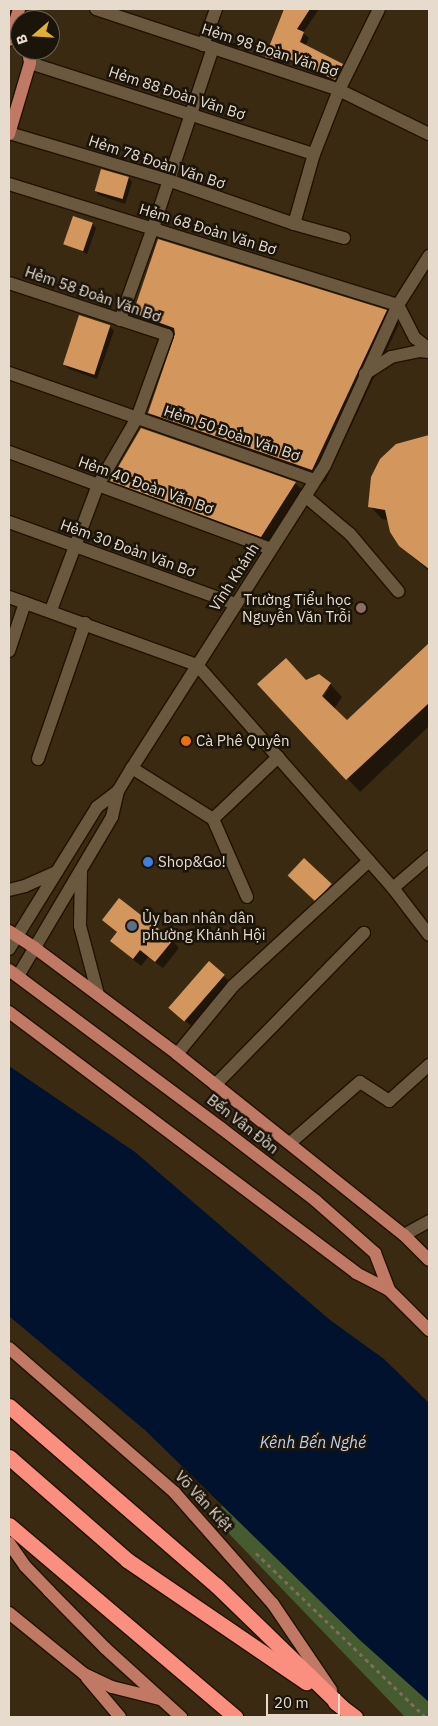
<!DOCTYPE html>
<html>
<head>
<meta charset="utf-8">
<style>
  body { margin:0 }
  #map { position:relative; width:438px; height:1726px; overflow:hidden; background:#3a2a12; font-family:"IBM Plex Sans",sans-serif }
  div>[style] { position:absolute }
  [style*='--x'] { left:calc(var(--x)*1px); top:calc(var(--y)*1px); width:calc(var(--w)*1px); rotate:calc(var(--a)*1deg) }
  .green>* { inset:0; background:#475b30 }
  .water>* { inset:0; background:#00122e }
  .shadow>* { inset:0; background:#0007; transform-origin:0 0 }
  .building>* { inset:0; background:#d3965c; transform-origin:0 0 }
  .path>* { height:3px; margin-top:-1.5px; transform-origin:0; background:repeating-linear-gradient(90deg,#7d6f5b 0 4px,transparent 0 8px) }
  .roads { filter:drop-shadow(1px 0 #211200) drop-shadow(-1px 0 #211200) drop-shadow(0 1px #211200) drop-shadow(0 -1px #211200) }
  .minor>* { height:12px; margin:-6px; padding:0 6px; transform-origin:6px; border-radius:6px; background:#6a593f }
  .major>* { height:12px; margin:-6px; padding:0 6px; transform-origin:6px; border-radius:6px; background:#c07965 }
  .highway>* { height:15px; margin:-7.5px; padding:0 7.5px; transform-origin:7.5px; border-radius:7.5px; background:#fa8f7f }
  .dots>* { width:14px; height:14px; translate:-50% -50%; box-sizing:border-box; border:2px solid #1b140a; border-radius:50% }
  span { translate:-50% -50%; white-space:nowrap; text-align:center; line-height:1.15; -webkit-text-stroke:5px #1b140a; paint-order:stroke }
  .street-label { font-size:15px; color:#e6dbcd }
  .poi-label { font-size:15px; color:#e6dbcd }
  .right { translate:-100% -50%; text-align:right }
  .left { translate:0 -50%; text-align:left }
  .water-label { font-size:16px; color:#b7d0f1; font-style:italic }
  .frame { position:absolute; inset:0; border:10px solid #e6dbcd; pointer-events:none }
  .north { position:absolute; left:10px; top:10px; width:50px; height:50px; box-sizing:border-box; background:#1b140a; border:1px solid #6c6458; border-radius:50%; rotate:251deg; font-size:14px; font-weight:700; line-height:20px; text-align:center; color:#e6dbcd }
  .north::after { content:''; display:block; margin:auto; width:18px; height:22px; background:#dfb034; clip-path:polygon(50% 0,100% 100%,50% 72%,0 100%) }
  .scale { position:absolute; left:266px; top:1694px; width:74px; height:22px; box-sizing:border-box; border:2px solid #e6dbcd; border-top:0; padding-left:6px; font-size:15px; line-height:18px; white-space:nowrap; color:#e6dbcd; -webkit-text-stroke:4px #1b140a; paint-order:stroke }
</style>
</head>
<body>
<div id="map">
  <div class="green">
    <div style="clip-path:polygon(223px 1505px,360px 1640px,429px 1702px,429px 1717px,405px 1717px,213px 1517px)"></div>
  </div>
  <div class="water">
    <div style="clip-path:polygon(9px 1066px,135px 1152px,330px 1320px,384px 1359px,429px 1403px,429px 1702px,360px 1640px,146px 1431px,9px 1316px)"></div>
  </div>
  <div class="shadow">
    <div style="clip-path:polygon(285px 9px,319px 9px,303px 33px,309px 38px,305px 46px,342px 65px,348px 70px,340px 85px,285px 59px,282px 65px,272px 62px,266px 56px)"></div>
    <div style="clip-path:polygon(102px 170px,129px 178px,132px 182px,125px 204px,99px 195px,95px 191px)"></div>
    <div style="clip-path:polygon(73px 218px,93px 224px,96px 228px,87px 254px,64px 243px)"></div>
    <div style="clip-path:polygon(386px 311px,399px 324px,325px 482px,161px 425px,149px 412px,176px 336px,147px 326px,135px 313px)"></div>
    <div style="clip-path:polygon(109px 326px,114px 331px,97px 379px,69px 369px,63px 364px)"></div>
    <div style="clip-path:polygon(141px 429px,295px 483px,308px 495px,274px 548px,124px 493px,111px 480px)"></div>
    <div style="clip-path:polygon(429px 437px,429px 571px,410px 555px,391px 531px,389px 520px,382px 519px,370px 506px,397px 445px)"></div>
    <div style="clip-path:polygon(evenodd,429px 645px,429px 726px,360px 792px,259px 684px,306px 681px,330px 684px,342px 697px,334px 709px,347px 722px,429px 645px,326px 688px,329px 688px,320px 702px,318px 701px,326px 688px)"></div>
    <div style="left:304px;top:859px;width:42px;height:22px;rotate:43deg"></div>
    <div style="clip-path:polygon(103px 920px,172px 940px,179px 948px,163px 968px,148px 957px,141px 966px,111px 941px,118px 933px)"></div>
    <div style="clip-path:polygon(209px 963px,232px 984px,194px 1028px,178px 1015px)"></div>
  </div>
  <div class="building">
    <div style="clip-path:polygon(284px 9px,310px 9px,297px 29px,304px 32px,300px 42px,343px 64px,335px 80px,280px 55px,276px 60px,265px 57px)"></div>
    <div style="left:101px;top:169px;width:29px;height:23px;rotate:16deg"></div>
    <div style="left:73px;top:216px;width:21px;height:30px;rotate:19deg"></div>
    <div style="clip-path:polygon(158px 239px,387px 310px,312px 470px,148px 413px,175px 334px,174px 328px,133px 313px)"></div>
    <div style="left:79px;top:315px;width:33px;height:52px;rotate:18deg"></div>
    <div style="clip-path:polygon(141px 428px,296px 482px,261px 537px,110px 481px)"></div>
    <div style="clip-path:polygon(429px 435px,429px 569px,399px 546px,390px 532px,385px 510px,368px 507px,371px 477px,380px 459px,396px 444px)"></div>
    <div style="clip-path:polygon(429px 643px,429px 703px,346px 780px,257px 684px,286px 658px,306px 680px,319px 674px,331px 683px,322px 696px,347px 720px)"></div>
    <div style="left:304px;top:858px;width:38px;height:24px;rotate:43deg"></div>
    <div style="clip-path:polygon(119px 898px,173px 940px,155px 962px,140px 950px,133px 959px,110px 941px,117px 932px,102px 920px)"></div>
    <div style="left:209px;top:961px;width:21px;height:62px;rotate:41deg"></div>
  </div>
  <div class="path">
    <div style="--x:256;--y:1553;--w:235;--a:44.1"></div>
  </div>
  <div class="roads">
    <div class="minor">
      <div style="--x:96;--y:9;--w:256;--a:18.4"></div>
      <div style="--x:339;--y:90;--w:100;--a:26.1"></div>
      <div style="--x:203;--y:45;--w:38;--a:-70"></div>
      <div style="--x:30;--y:63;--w:298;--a:17.8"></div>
      <div style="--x:9;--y:133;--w:166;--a:16.5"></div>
      <div style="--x:168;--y:180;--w:133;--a:19.2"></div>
      <div style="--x:294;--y:224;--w:52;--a:15.6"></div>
      <div style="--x:9;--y:184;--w:407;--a:17.3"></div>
      <div style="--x:398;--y:305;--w:37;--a:63"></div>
      <div style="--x:415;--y:338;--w:18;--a:38"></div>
      <div style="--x:294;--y:224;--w:73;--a:-74.1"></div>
      <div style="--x:314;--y:154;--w:69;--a:-68.7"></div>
      <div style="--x:339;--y:90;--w:90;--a:-63.7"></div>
      <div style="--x:9;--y:283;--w:166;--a:18.2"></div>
      <div style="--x:167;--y:335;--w:88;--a:109.9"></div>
      <div style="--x:137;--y:418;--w:78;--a:120.2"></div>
      <div style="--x:98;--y:485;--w:134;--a:110.6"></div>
      <div style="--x:120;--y:320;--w:98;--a:-70.3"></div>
      <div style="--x:153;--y:228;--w:190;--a:-71.6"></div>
      <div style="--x:9;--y:373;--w:324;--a:19.3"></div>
      <div style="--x:365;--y:374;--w:31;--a:-33"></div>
      <div style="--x:391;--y:357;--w:30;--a:-12"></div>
      <div style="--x:420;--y:351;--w:9;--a:6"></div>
      <div style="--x:9;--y:452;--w:279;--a:20.3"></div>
      <div style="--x:305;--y:496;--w:59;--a:40.2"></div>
      <div style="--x:350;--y:534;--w:75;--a:49.9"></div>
      <div style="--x:9;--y:522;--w:241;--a:19.9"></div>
      <div style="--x:9;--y:597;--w:200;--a:19.9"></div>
      <div style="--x:197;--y:665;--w:297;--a:48.7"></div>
      <div style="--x:393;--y:888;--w:59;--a:52.5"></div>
      <div style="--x:9;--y:651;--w:51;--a:-71.6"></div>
      <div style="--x:38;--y:759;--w:144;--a:-70.9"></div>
      <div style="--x:132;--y:768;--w:96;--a:32.2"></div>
      <div style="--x:213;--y:819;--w:90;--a:-43.6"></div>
      <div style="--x:213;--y:819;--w:85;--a:66.4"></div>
      <div style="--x:81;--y:872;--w:54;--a:91.1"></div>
      <div style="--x:80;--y:926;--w:70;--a:75.2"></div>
      <div style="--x:393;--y:888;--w:48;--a:-40.7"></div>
      <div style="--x:9;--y:890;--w:16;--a:-14"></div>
      <div style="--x:25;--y:886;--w:35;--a:-24"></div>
      <div style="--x:9;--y:949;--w:167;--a:-58.2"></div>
      <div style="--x:97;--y:807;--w:26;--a:-37"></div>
      <div style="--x:18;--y:976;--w:185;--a:-59.4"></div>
      <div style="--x:112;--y:817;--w:27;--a:-77"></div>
      <div style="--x:118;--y:791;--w:27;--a:-59"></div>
      <div style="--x:132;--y:768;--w:359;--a:-57.5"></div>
      <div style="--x:325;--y:465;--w:176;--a:-65.5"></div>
      <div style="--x:398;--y:305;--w:58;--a:-57.7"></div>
      <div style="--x:177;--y:1054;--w:88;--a:-50.5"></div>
      <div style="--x:233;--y:986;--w:185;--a:-42.6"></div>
      <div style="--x:215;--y:1085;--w:213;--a:-45.6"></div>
      <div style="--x:290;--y:1143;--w:93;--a:-41.1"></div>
      <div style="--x:360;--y:1082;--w:35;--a:33"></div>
      <div style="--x:389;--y:1101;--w:54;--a:-42"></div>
      <div style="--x:404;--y:1235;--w:29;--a:-29"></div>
    </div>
    <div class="major">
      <div style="--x:9;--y:40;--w:33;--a:-72"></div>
      <div style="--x:9;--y:134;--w:74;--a:-73.5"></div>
      <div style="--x:30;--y:63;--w:13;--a:-99"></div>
      <div style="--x:9;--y:931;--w:31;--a:33"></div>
      <div style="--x:35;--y:948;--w:177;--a:36.7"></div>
      <div style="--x:177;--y:1054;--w:290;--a:38.6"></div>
      <div style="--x:404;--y:1235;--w:35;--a:45"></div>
      <div style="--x:9;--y:970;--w:264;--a:36.7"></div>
      <div style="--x:221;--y:1128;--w:120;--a:37.5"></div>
      <div style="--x:316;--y:1201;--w:79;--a:41.4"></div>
      <div style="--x:375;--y:1253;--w:40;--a:69"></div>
      <div style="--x:389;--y:1290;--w:57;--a:45"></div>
      <div style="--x:9;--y:1012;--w:434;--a:36.9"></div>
      <div style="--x:356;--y:1273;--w:37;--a:27"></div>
      <div style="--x:9;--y:1348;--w:220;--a:41.1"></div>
      <div style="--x:175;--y:1493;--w:148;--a:48.6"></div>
      <div style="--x:273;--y:1604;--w:104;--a:56"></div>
      <div style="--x:9;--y:1543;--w:28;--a:55"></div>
      <div style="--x:25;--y:1566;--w:35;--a:46"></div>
      <div style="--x:49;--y:1591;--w:80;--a:45.5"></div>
      <div style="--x:105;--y:1648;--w:103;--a:42.2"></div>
      <div style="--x:9;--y:1613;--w:97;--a:39.1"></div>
      <div style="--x:84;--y:1674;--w:31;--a:25"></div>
      <div style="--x:112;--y:1687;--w:49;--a:14"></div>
      <div style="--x:87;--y:1678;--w:51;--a:49.8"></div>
    </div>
    <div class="highway">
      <div style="--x:9;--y:1406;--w:274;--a:40.9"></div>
      <div style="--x:216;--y:1585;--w:175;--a:44.1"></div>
      <div style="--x:9;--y:1457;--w:157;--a:41.1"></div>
      <div style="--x:127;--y:1560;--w:217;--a:34.3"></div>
      <div style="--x:9;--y:1525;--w:297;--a:40.3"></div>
      <div style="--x:335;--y:1702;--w:25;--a:37"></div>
    </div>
  </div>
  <div class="dots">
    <div style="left:361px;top:608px;background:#8d6e63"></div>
    <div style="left:186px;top:741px;background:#e8710a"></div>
    <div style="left:148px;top:862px;background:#3f7fe0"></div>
    <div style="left:132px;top:926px;background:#5c6f8a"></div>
  </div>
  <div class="street-label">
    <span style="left:270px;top:50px;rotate:18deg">Hẻm 98 Đoàn Văn Bơ</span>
    <span style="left:177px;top:93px;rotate:18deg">Hẻm 88 Đoàn Văn Bơ</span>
    <span style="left:157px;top:162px;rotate:18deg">Hẻm 78 Đoàn Văn Bơ</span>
    <span style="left:208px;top:229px;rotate:17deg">Hẻm 68 Đoàn Văn Bơ</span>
    <span style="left:93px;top:294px;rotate:19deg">Hẻm 58 Đoàn Văn Bơ</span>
    <span style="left:232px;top:433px;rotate:19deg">Hẻm 50 Đoàn Văn Bơ</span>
    <span style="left:146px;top:485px;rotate:20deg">Hẻm 40 Đoàn Văn Bơ</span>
    <span style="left:128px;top:548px;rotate:20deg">Hẻm 30 Đoàn Văn Bơ</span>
    <span style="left:234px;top:577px;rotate:-57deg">Vĩnh Khánh</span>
    <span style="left:243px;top:1124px;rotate:38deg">Bến Vân Đồn</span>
    <span style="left:204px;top:1501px;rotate:47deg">Võ Văn Kiệt</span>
  </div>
  <div class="poi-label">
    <span class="right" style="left:351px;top:608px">Trường Tiểu học<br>Nguyễn Văn Trỗi</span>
    <span class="left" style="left:196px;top:741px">Cà Phê Quyên</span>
    <span class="left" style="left:158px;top:862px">Shop&amp;Go!</span>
    <span class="left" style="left:142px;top:926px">Ủy ban nhân dân<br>phường Khánh Hội</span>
  </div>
  <div class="water-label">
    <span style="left:313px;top:1442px">Kênh Bến Nghé</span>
  </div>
  <div class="frame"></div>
  <div class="north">B</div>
  <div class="scale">20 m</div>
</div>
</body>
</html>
